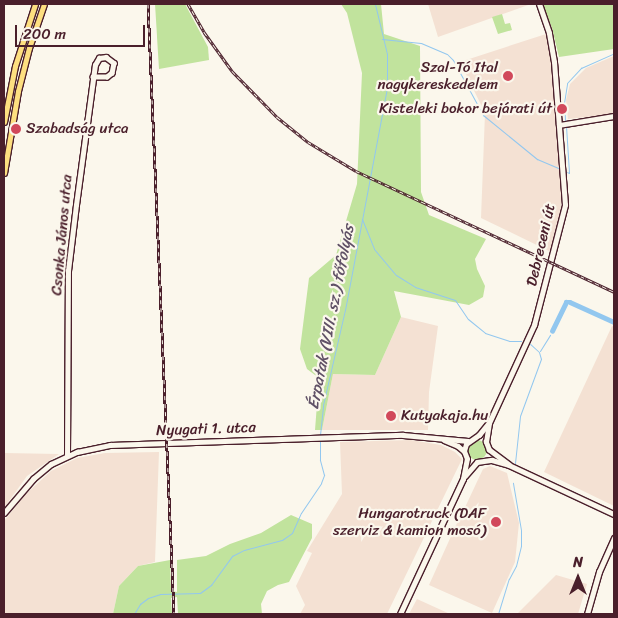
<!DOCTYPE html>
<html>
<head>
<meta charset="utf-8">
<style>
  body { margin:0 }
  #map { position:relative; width:618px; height:618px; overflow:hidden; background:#fbf7ec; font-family:Sriracha,sans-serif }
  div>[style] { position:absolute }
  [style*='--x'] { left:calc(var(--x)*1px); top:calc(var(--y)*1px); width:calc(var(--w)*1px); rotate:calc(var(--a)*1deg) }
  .built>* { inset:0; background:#f4e1d3 }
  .green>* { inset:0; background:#c1e39d }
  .round { border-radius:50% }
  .stream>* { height:1px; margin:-0.5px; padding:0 0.5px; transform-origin:0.5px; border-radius:0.5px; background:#92c7ef }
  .canal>* { height:4.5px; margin:-2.25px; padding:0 2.25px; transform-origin:2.25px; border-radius:2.25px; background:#92c7ef }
  .roads { filter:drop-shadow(1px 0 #4a1f2b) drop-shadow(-1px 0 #4a1f2b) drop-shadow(0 1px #4a1f2b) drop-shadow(0 -1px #4a1f2b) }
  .minor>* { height:4.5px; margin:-2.25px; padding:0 2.25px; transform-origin:2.25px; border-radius:2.25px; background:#fbf7ec }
  .major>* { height:5px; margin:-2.5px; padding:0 2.5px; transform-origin:2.5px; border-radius:2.5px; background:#fddf80 }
  .rail>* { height:3px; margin-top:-1.5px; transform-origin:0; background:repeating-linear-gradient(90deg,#fbf7ec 0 4px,#4a1f2b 0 8px); box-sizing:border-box; border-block:1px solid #4a1f2b }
  .dots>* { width:14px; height:14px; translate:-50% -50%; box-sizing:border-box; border:2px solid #fbf7ec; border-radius:50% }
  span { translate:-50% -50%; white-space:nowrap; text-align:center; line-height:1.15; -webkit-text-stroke:4.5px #fbf7ec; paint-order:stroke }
  .poi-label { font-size:15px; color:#4a1f2b }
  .right { translate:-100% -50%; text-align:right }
  .left { translate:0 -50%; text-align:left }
  .street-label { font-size:15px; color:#4a1f2b }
  .water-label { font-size:16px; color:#605166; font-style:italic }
  .frame { position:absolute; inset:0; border:5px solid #4a1f2b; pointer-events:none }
  .north { position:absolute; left:553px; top:553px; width:50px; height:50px; -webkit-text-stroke:4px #fbf7ec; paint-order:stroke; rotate:0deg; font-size:14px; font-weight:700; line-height:20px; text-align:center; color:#4a1f2b }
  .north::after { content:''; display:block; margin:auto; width:18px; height:22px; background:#4a1f2b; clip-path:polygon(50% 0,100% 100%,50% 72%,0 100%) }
  .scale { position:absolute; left:15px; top:25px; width:130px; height:22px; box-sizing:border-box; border:2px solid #4a1f2b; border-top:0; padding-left:6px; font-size:15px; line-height:18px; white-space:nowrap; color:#4a1f2b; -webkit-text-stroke:4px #fbf7ec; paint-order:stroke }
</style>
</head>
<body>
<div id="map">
  <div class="built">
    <div style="clip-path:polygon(428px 4px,531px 4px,438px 37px)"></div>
    <div style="clip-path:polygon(546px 34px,551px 59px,562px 187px,561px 210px,551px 252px,481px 218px,485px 113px,460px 62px)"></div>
    <div style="clip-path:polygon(614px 56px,614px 114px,568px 119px,566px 100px,570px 84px,586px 68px)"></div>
    <div style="clip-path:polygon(401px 317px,438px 326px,429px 392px,428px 430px,322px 430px,333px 374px,375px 375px)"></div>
    <div style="clip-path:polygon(612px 326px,614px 327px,614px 506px,544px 472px)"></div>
    <div style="clip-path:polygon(411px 440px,441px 445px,455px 452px,462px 459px,387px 614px,300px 614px,305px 605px,296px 586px,312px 553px,307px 551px,342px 494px,340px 442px)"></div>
    <div style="clip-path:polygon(159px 452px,155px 562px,138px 566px,119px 586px,113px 614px,4px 614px,4px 521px,26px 494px,51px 471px,77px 458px,105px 453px)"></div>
    <div style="clip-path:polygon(4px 453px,59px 454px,27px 476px,4px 508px)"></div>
    <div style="clip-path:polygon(490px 466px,507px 473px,519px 523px,515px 562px,492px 613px,429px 585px,457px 523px,456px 520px,460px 518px,483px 469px)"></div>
    <div style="clip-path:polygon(556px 575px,587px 584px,578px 614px,517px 614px)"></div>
    <div style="clip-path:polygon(417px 599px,450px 614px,409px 614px)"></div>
  </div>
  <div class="green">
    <div style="clip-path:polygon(155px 4px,185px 4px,208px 47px,209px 60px,159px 69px)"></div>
    <div style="clip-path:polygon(341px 4px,381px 4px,384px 34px,420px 46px,421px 192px,429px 215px,486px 239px,475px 259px,477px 269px,485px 286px,483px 297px,469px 305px,394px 291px,401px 317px,375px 375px,333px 374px,322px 430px,315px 430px,319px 378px,307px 369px,300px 349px,309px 278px,336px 255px,357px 184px,362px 73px,347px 13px)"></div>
    <div style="clip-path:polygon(542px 4px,614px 4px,614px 49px,559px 57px,552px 28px)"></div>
    <div style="clip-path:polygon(502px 14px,505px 24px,510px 23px,512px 30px,498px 34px,492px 17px)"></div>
    <div class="round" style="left:467px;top:440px;width:20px;height:20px"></div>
    <div style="clip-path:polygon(291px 515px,312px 524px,312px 538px,289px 582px,278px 585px,267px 591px,261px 604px,262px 614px,178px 614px,177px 597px,171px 598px,172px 614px,113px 614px,119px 586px,138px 566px,170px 560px,171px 591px,177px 592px,177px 560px,206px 556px,230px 544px,261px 533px)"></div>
  </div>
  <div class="stream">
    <div style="--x:382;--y:39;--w:39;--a:6"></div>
    <div style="--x:421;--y:43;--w:28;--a:23"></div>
    <div style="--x:447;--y:54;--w:8;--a:45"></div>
    <div style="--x:453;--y:60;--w:63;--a:61.4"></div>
    <div style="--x:483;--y:115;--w:70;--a:39.2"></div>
    <div style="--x:537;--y:159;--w:25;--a:23"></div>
    <div style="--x:565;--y:120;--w:17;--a:-93"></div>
    <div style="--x:564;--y:103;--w:20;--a:-81"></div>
    <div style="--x:567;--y:83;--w:21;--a:-47"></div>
    <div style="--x:581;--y:68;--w:36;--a:-24"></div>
    <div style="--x:566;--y:126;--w:47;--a:86.3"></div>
    <div style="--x:569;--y:173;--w:2;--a:-153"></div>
    <div style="--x:362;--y:219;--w:32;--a:68"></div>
    <div style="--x:374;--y:249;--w:34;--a:50"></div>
    <div style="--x:396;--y:275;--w:22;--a:32"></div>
    <div style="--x:415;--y:287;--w:42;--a:18"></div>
    <div style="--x:455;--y:300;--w:23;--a:56"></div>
    <div style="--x:468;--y:319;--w:22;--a:39"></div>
    <div style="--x:485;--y:333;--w:25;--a:18"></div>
    <div style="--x:509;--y:341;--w:12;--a:0"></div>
    <div style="--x:540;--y:351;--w:19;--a:-58"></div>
    <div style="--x:320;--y:435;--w:30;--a:-84"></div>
    <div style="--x:323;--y:405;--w:98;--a:-77"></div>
    <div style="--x:345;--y:310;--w:227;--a:-79.3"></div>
    <div style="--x:387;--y:87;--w:33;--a:-90"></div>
    <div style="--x:387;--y:54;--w:51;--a:-103.5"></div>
    <div style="--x:515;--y:463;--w:47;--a:-83.9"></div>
    <div style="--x:520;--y:416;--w:61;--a:-69.8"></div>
    <div style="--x:541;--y:359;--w:7;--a:-106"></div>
    <div style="--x:539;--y:352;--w:12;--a:-138"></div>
    <div style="--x:134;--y:614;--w:12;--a:-59"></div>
    <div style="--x:140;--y:604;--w:10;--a:-37"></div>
    <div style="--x:148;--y:598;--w:13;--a:-18"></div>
    <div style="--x:160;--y:594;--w:40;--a:-1.4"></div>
    <div style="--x:200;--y:593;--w:14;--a:-36"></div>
    <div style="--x:211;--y:585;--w:36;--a:-54"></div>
    <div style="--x:232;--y:556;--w:13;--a:-27"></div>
    <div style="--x:244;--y:550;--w:39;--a:-15"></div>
    <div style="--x:282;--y:540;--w:12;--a:-35"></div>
    <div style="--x:292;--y:533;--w:22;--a:-66"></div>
    <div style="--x:301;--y:513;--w:36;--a:-56"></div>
    <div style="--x:321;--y:483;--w:9;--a:-69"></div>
    <div style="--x:324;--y:475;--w:16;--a:-105"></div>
    <div style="--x:320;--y:460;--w:21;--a:-90"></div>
    <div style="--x:498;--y:614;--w:37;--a:-73"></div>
    <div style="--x:509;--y:579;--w:15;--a:-62"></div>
    <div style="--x:516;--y:566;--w:21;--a:-76"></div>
    <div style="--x:521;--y:546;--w:16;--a:-90"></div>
    <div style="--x:521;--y:530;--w:48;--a:-99.7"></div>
  </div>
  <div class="canal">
    <div style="--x:552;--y:331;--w:32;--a:-64"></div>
    <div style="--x:566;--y:302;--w:4;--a:0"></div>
    <div style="--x:570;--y:302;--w:48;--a:24.4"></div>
  </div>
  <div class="roads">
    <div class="minor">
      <div style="--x:559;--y:125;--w:56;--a:-9.3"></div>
      <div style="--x:444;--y:440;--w:15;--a:23"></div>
      <div style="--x:458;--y:446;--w:8;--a:40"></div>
      <div style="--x:67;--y:456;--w:185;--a:-89.7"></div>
      <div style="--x:68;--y:271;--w:66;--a:-83.1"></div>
      <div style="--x:76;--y:205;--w:141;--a:-82.3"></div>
      <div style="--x:95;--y:65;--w:8;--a:-60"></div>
      <div style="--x:99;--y:58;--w:7;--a:-8"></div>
      <div style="--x:106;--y:57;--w:10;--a:37"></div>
      <div style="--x:114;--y:63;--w:10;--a:101"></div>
      <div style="--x:112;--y:73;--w:6;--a:141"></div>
      <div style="--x:107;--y:77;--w:14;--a:180"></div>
      <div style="--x:509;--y:465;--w:25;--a:-143"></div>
      <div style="--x:489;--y:450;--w:9;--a:-111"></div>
      <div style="--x:486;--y:442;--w:19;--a:-81"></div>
      <div style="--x:489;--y:423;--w:108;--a:-65.3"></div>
      <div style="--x:534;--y:325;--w:124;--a:-75.5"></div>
      <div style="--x:565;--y:205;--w:143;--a:-94.4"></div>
      <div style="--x:554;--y:62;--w:29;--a:-100"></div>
      <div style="--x:549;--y:33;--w:31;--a:-109"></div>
      <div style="--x:465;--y:476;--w:18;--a:-49"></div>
      <div style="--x:477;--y:462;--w:15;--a:-8"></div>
      <div style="--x:492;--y:460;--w:18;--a:16"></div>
      <div style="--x:509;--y:465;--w:116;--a:25"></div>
      <div style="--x:4;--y:513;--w:45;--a:-49.5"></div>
      <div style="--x:33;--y:479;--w:23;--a:-40"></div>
      <div style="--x:51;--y:464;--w:29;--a:-25"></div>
      <div style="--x:77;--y:452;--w:34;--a:-12"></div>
      <div style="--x:110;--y:445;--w:293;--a:-2"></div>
      <div style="--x:403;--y:435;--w:65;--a:5.3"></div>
      <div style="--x:400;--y:614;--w:149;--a:-65"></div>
      <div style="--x:463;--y:479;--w:20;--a:-79"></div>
      <div style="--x:467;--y:459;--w:9;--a:-111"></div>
      <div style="--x:464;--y:451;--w:7;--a:-74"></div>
      <div style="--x:466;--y:444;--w:16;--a:-35"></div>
      <div style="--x:479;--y:435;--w:14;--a:-51"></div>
      <div style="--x:587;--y:614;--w:44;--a:-74.1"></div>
      <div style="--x:599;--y:572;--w:37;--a:-66"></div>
    </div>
    <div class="major">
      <div style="--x:4;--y:122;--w:57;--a:-78.9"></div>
      <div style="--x:15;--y:66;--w:65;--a:-72.1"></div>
      <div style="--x:4;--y:173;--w:83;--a:-80.3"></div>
      <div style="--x:18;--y:91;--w:44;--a:-75.7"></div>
      <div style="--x:29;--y:48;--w:46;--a:-71.2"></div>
    </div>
  </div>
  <div class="rail">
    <div style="--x:148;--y:4;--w:611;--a:87.56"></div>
    <div style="--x:188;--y:4;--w:32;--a:60"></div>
    <div style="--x:204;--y:32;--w:48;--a:54.3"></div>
    <div style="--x:232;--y:71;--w:64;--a:45.6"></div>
    <div style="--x:277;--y:117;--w:40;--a:39"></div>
    <div style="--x:308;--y:142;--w:56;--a:31.1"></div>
    <div style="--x:356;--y:171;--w:285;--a:25.1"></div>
  </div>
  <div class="dots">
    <div style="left:508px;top:76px;background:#d1495b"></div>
    <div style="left:562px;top:109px;background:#d1495b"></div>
    <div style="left:16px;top:129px;background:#d1495b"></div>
    <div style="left:391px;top:416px;background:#d1495b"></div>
    <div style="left:496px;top:522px;background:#d1495b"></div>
  </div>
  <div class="poi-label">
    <span class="right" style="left:498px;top:76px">Szal-Tó Ital<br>nagykereskedelem</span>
    <span class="right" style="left:552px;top:109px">Kisteleki bokor bejárati út</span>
    <span class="left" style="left:26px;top:129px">Szabadság utca</span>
    <span class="left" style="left:401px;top:416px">Kutyakaja.hu</span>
    <span class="right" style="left:486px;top:522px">Hungarotruck (DAF<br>szerviz &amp; kamion mosó)</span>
  </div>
  <div class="street-label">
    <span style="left:62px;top:235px;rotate:-85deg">Csonka János utca</span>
    <span style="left:541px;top:245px;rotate:-77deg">Debreceni út</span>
    <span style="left:206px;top:429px;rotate:-2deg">Nyugati 1. utca</span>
  </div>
  <div class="water-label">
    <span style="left:331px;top:317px;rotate:-79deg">Érpatak (VIII. sz.) főfolyás</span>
  </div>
  <div class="frame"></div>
  <div class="north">N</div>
  <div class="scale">200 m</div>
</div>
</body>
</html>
